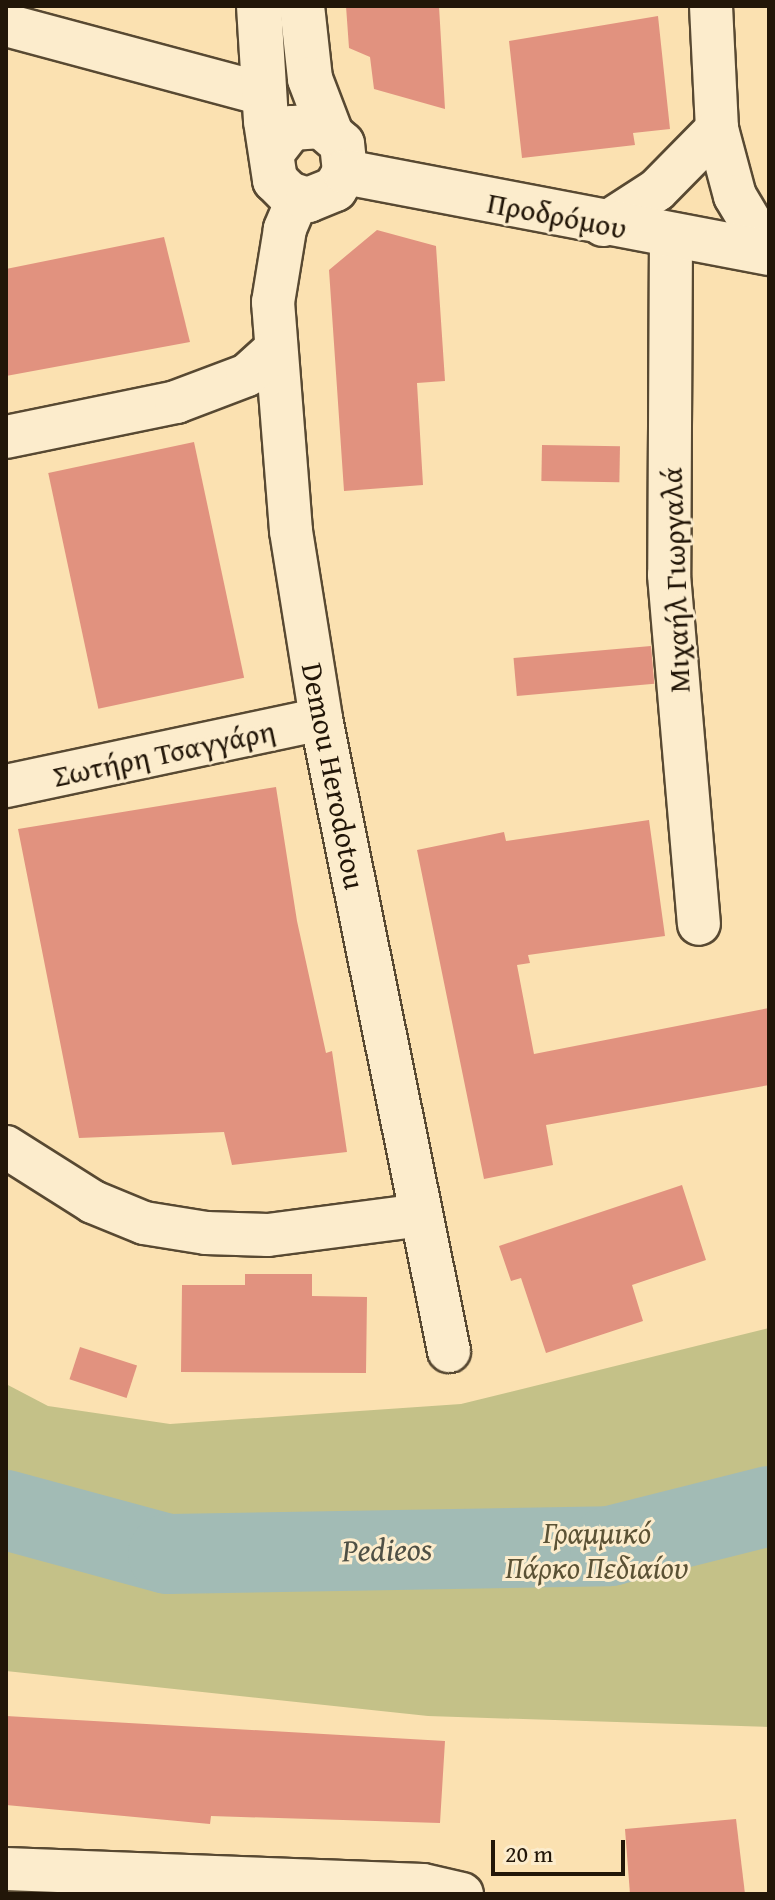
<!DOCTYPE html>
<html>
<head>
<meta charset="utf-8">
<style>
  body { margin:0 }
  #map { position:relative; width:775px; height:1900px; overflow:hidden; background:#fbe1b1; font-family:"Gentium Book Plus",serif }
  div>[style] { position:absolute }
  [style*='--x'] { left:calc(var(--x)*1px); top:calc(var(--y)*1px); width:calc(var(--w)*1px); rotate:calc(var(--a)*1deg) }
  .green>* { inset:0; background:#c4c188 }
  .river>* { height:80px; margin:-40px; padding:0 40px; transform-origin:40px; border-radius:40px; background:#a2bbb5 }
  .building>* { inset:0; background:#e1927f; transform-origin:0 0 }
  .roads { filter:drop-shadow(2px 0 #584932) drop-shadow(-2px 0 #584932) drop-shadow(0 2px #584932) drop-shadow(0 -2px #584932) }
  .street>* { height:42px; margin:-21px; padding:0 21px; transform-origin:21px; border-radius:21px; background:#fceccc }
  .secondary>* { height:44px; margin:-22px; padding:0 22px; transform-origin:22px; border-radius:22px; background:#fceccc }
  span { translate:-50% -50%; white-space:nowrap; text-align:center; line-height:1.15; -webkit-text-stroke:6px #fceccc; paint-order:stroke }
  .street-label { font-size:30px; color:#221608 }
  .park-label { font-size:30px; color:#5b5235; font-style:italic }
  .water-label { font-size:32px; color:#4f5045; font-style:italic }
  .frame { position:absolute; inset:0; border:8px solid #221608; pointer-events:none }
  .scale { position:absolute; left:491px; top:1840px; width:134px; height:36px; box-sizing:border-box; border:4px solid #221608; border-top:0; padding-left:10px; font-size:24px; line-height:28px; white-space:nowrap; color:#221608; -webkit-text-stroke:6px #fceccc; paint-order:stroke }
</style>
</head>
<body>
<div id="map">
  <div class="green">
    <div style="clip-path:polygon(769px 1328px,769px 1727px,428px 1716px,6px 1671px,6px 1384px,48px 1406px,170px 1424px,461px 1404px)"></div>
  </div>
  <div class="river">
    <div style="--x:6;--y:1510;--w:168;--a:15.2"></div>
    <div style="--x:168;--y:1554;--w:442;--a:-1"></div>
    <div style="--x:610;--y:1546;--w:164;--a:-14.1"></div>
  </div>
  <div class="building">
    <div style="clip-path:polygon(346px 6px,439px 6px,445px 109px,374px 89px,370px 57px,349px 48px)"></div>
    <div style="clip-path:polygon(658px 16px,670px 129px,633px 133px,635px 145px,522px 158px,509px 41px)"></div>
    <div style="clip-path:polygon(377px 230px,436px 246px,445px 381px,417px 383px,423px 485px,344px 491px,329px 270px)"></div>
    <div style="clip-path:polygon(164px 237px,190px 342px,6px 376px,6px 269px)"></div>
    <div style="left:194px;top:442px;width:241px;height:149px;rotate:78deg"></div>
    <div style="left:542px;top:445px;width:78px;height:36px;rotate:1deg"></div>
    <div style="left:651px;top:646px;width:38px;height:138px;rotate:85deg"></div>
    <div style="clip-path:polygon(276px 787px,297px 921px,326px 1053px,332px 1051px,347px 1152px,232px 1165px,224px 1132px,79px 1138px,18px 829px)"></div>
    <div style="clip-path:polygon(649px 820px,665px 936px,528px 955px,530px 963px,517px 965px,534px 1054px,769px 1008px,769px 1085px,546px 1125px,553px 1165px,484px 1179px,417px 850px,504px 832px,506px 841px)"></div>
    <div style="clip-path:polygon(682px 1185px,706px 1260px,632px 1285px,643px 1321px,546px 1353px,521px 1278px,511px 1281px,499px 1246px)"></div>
    <div style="clip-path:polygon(245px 1274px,312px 1274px,312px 1296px,367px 1297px,366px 1373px,181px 1372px,182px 1285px,245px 1285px)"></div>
    <div style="left:80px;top:1347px;width:60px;height:34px;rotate:18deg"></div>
    <div style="clip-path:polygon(6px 1716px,445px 1741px,440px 1823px,211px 1816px,210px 1824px,6px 1805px)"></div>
    <div style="clip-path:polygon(736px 1819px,745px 1894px,630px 1894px,625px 1829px)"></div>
  </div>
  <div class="roads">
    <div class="street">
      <div style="--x:711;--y:6;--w:123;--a:87.2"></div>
      <div style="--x:717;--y:129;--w:69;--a:75"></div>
      <div style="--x:735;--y:196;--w:66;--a:59.2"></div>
      <div style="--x:6;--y:25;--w:266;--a:15"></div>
      <div style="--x:298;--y:198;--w:34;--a:113"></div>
      <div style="--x:285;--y:229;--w:74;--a:99.3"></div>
      <div style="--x:273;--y:302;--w:230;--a:85.5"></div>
      <div style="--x:291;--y:531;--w:190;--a:80.9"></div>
      <div style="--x:321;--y:719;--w:645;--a:78.55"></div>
      <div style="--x:603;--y:225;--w:64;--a:-32.9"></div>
      <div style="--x:657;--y:190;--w:86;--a:-45.5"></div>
      <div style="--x:671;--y:236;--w:339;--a:90.3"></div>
      <div style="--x:669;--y:575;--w:350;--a:85.1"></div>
      <div style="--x:6;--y:437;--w:174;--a:-11.6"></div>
      <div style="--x:176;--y:402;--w:76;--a:-20.8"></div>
      <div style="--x:247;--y:375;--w:36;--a:-42"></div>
      <div style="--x:6;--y:786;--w:322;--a:-12"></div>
      <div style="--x:6;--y:1147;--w:103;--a:32.3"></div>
      <div style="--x:93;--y:1202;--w:55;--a:22.4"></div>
      <div style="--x:144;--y:1223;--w:63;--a:9.2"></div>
      <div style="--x:206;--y:1233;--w:62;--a:1.8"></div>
      <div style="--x:268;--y:1235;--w:154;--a:-7.4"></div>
      <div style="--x:6;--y:1869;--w:417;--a:2.2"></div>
      <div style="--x:423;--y:1885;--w:40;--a:13"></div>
    </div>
    <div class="secondary">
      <div style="--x:259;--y:6;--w:115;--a:86.5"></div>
      <div style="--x:266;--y:121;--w:60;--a:81.3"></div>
      <div style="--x:275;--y:180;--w:20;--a:45"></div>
      <div style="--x:289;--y:194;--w:20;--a:18"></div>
      <div style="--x:308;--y:200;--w:29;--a:-22"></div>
      <div style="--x:335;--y:189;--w:20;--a:-60"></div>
      <div style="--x:345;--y:172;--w:28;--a:-96"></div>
      <div style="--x:342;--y:144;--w:28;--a:-139"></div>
      <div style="--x:321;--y:126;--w:30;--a:176"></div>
      <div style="--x:291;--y:128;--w:31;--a:128"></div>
      <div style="--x:302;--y:6;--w:73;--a:83.7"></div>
      <div style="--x:310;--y:79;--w:56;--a:69"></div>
      <div style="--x:345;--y:172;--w:432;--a:10.8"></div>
    </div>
  </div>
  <div class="street-label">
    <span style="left:557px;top:215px;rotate:11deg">Προδρόμου</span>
    <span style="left:675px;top:580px;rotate:-92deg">Μιχαήλ Γιωργαλά</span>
    <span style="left:164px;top:753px;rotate:-12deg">Σωτήρη Τσαγγάρη</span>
    <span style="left:334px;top:776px;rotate:79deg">Demou Herodotou</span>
  </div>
  <div class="park-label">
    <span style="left:597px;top:1549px">Γραμμικό<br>Πάρκο Πεδιαίου</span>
  </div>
  <div class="water-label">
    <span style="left:387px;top:1550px;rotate:-1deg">Pedieos</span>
  </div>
  <div class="frame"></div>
  <div class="scale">20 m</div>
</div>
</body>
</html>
